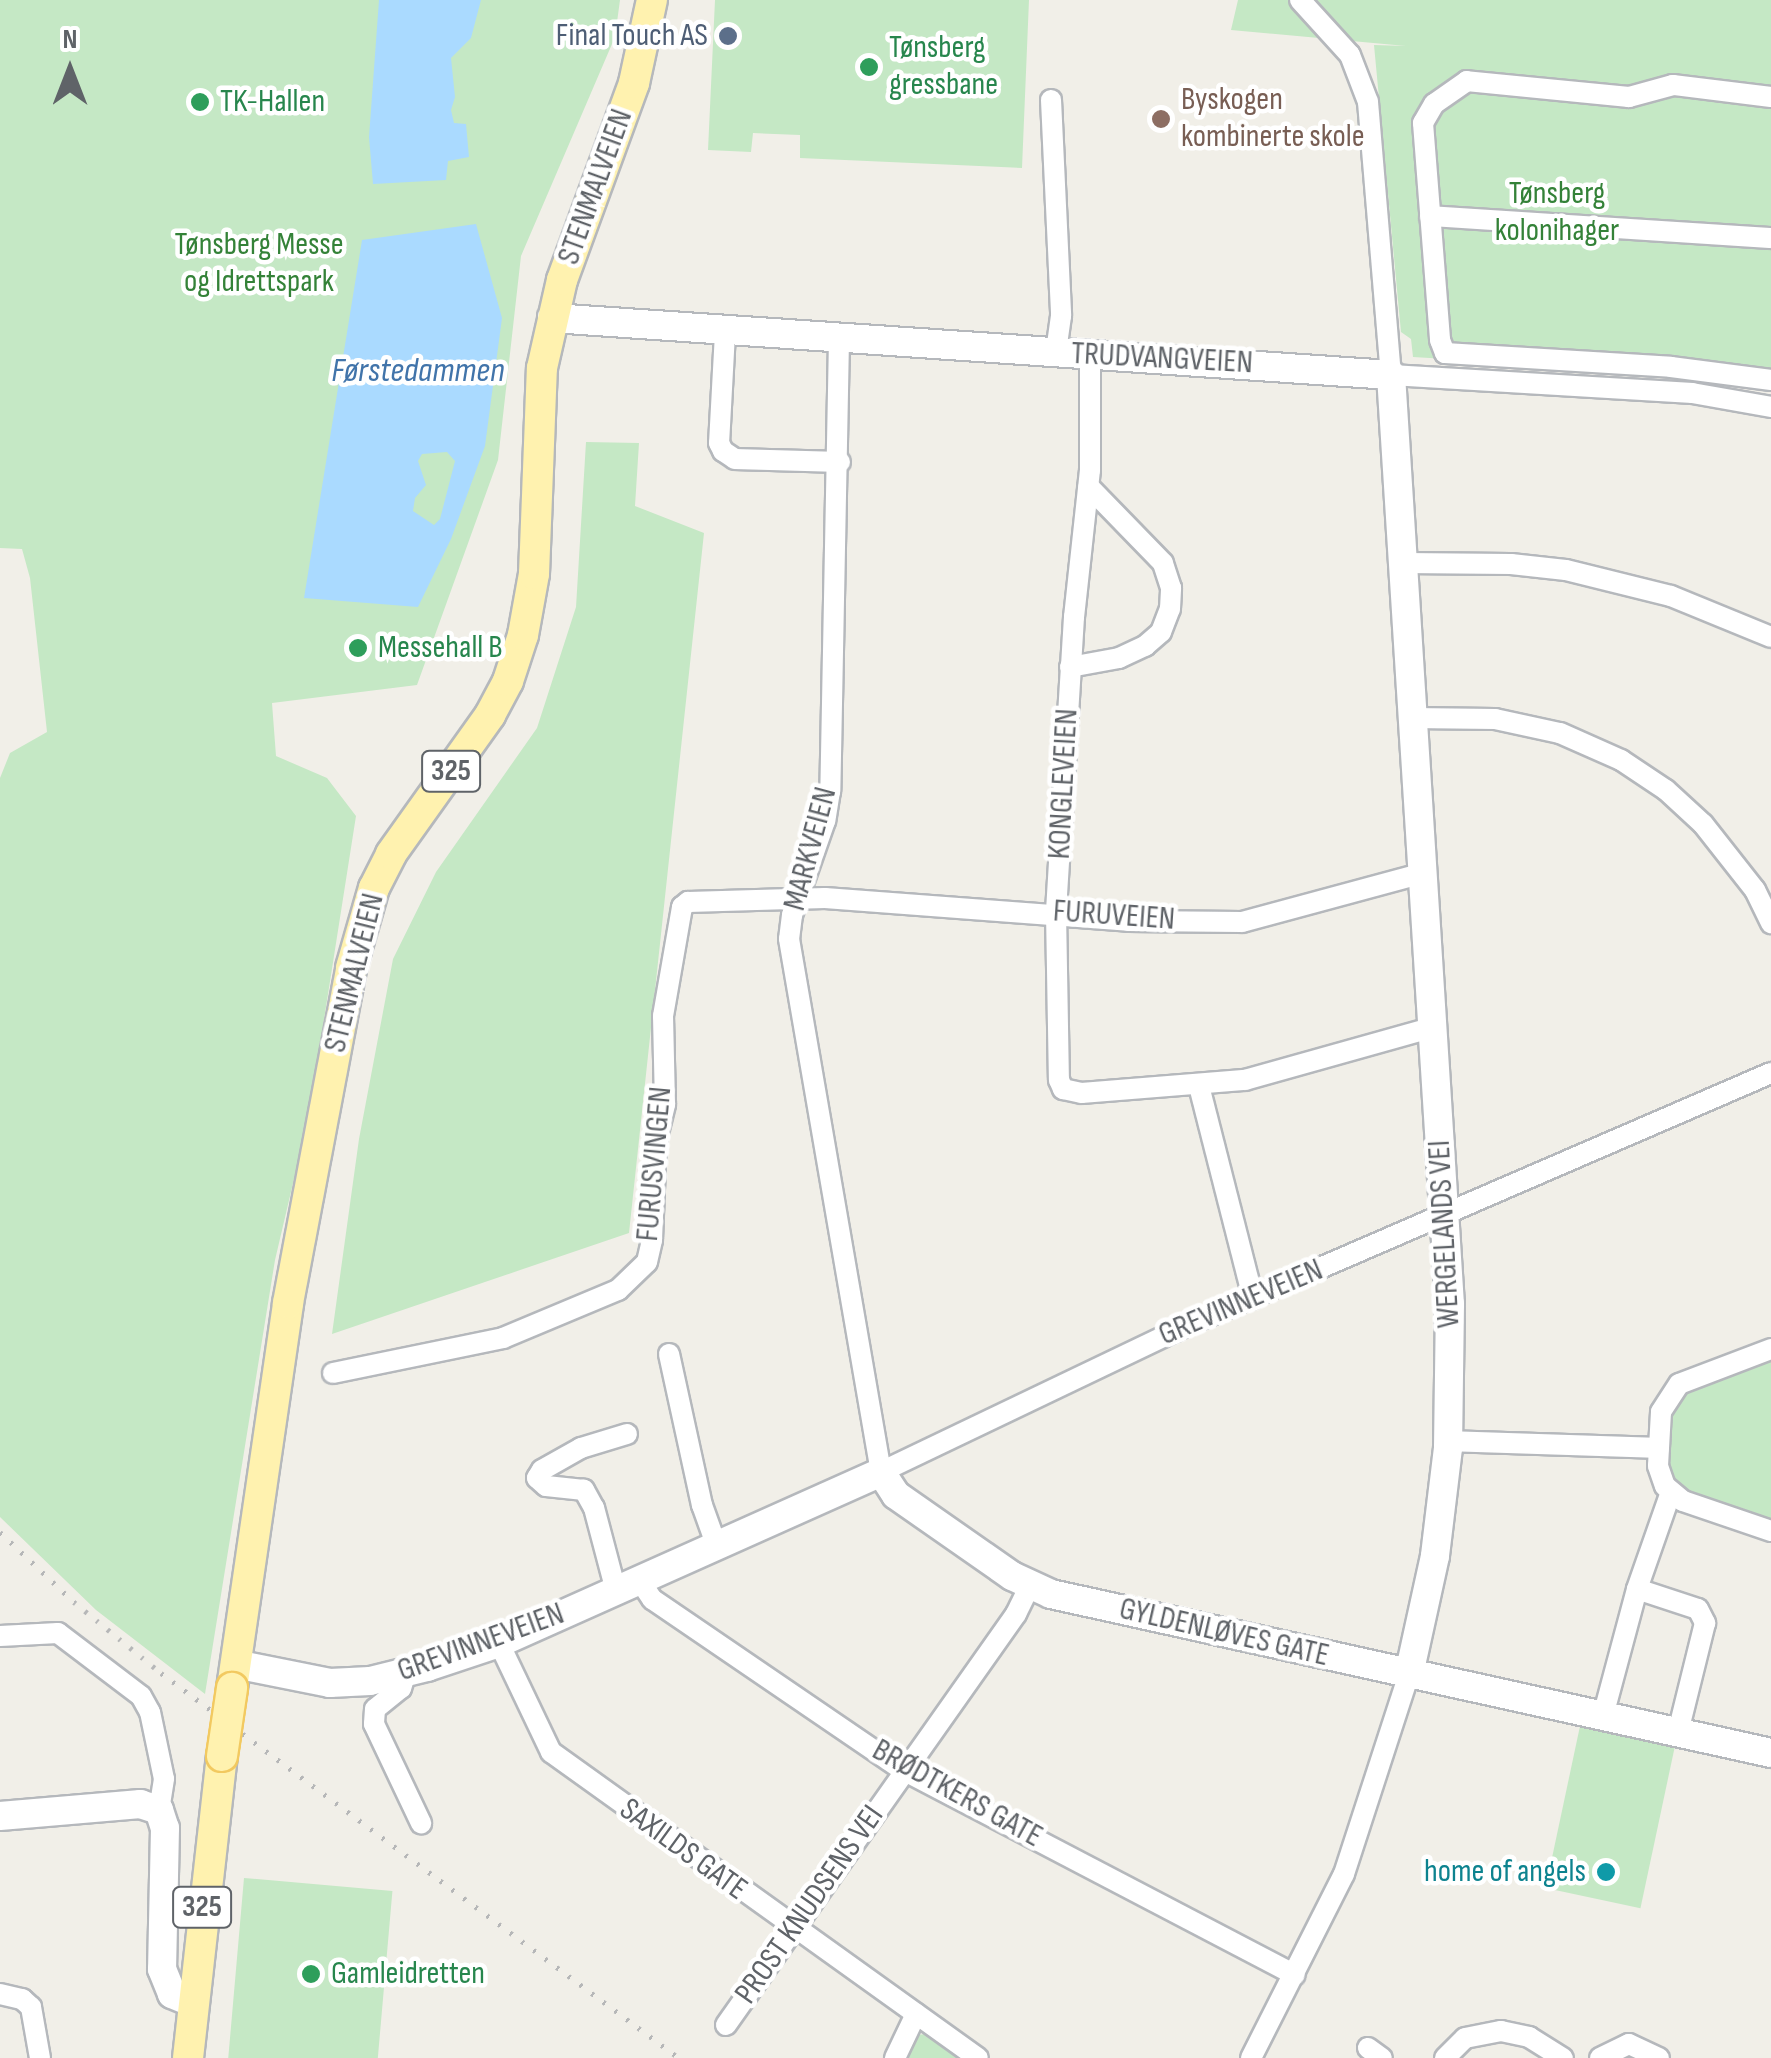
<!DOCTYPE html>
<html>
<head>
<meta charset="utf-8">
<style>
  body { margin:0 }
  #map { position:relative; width:1771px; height:2058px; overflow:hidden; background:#f1efe8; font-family:"Sofia Sans Condensed",sans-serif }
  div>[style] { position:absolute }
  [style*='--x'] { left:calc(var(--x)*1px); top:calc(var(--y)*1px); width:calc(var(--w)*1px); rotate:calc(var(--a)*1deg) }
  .green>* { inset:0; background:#c5e8c5; transform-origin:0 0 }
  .water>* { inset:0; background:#aadaff }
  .roads { filter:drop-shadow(2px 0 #b5b8bc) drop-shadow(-2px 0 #b5b8bc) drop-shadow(0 2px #b5b8bc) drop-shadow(0 -2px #b5b8bc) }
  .street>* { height:20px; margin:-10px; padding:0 10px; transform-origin:10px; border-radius:10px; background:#fff }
  .secondary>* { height:28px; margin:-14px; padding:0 14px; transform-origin:14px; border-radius:14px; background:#fff }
  .primary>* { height:30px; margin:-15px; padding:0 15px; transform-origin:15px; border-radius:15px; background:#fff2af }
  .rail>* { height:5px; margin-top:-2.5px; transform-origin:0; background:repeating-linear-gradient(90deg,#b6b7b8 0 2.5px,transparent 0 14.5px) }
  .bridges { filter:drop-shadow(2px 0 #f2c960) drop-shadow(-2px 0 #f2c960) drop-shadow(0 2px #f2c960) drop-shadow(0 -2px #f2c960) }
  .primary-bridge>* { height:30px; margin:-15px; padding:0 15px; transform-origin:15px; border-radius:15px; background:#fff2af }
  .dots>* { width:28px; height:28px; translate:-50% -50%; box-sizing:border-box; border:5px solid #fff; border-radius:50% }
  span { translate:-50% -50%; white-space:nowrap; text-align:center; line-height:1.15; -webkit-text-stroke:9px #fff; paint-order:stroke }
  .shield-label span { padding:2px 8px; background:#fff; border:2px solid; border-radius:8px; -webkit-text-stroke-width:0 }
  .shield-label { font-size:30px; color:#5f6368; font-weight:700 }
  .service-label { font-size:32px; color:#4e5e75 }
  .right { translate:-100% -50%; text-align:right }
  .leisure-label { font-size:32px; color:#27864d }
  .left { translate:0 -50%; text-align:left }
  .education-label { font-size:32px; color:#785e54 }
  .street-label { font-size:32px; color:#5f6368 }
  .park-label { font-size:32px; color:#348238 }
  .culture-label { font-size:32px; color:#0d838f }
  .water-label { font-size:35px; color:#4174aa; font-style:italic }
  .north { position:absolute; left:20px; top:20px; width:100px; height:100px; -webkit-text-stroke:8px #fff; paint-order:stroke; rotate:0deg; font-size:28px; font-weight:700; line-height:40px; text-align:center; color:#5f6368 }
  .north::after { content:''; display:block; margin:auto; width:35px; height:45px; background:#5f6368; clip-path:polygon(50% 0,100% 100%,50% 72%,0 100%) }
</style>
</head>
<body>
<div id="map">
  <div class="green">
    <div style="clip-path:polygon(0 0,620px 0,615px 37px,521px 256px,498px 460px,417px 685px,272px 703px,276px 756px,327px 778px,356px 816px,309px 1115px,275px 1260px,205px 1694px,96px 1610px,0 1517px,0 778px,10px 753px,47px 732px,30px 578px,22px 549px,0 548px)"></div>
    <div style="clip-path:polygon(715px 0,1029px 0,1022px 168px,800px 158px,800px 135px,753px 133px,751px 152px,708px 150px)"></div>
    <div style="clip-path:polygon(1238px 0,1771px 0,1771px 388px,1645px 371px,1413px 357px,1411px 339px,1401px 332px,1374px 45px,1406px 46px,1231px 30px)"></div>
    <div style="clip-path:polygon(586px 442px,639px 443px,635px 506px,704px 533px,629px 1233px,332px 1334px,359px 1139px,393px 959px,436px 872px,537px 728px,576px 607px)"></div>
    <div style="clip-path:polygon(1771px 1357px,1771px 1523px,1677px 1488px,1666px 1467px,1670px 1411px,1684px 1389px)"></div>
    <div style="left:1583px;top:1712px;width:97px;height:180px;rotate:12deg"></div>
    <div style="left:244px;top:1878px;width:149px;height:181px;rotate:5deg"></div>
    <div style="clip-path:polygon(927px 2034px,961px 2058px,902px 2058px,916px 2035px)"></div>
  </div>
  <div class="water">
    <div style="clip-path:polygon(379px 0,481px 0,471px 38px,451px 58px,455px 97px,451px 110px,454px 123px,466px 124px,469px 157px,448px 161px,446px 180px,373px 184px,369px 137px)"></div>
    <div style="clip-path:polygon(evenodd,476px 224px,502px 318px,485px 446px,451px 539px,418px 607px,304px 598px,362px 240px,476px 224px,447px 452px,455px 461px,440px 519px,434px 525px,413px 511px,415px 498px,426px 485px,418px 461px,422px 454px,447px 452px)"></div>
  </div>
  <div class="roads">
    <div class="street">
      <div style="--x:1300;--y:0;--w:74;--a:47.7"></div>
      <div style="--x:1350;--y:55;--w:50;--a:69"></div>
      <div style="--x:1368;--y:102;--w:274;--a:85.2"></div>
      <div style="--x:1391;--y:375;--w:302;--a:3.4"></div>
      <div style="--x:1692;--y:393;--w:80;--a:10"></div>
      <div style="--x:1771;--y:97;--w:99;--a:-173"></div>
      <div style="--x:1673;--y:85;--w:46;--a:164.7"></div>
      <div style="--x:1629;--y:97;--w:163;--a:-174.4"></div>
      <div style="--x:1467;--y:81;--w:40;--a:145.1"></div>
      <div style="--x:1434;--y:104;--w:22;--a:120"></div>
      <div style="--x:1423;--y:123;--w:218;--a:85.5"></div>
      <div style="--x:1440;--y:340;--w:14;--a:69"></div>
      <div style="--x:1445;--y:353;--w:226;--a:3.5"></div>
      <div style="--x:1671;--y:367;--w:101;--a:7.4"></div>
      <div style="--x:1051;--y:100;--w:216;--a:87.3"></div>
      <div style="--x:1061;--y:316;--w:37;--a:98"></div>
      <div style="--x:1430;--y:216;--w:342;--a:3.7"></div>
      <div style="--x:725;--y:333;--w:110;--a:93.1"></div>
      <div style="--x:719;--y:443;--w:9;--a:63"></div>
      <div style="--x:723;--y:451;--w:14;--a:34"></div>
      <div style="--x:735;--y:459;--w:105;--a:1.6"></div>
      <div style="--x:839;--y:339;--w:452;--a:91.1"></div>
      <div style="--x:830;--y:791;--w:30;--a:99"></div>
      <div style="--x:825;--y:821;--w:100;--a:109.3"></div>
      <div style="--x:792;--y:915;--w:24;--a:97"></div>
      <div style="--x:789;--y:939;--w:541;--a:80.21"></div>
      <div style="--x:881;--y:1472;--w:331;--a:-25.6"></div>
      <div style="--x:1179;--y:1329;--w:645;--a:-23.39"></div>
      <div style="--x:1090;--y:356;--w:114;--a:90"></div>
      <div style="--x:1090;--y:470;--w:148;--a:96.2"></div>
      <div style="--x:1074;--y:617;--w:296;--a:93.5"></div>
      <div style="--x:1056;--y:912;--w:168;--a:89"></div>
      <div style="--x:1059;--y:1080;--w:10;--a:66"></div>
      <div style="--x:1063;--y:1089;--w:19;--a:12"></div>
      <div style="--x:1082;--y:1093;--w:164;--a:-4.6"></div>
      <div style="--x:1245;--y:1080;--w:195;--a:-15.7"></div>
      <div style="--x:1403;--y:563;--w:108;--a:0.5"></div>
      <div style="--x:1511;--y:564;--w:55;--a:6.2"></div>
      <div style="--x:1566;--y:570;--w:108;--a:13.9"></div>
      <div style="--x:1671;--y:596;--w:108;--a:22.3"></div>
      <div style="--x:1070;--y:667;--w:50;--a:-10.4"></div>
      <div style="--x:1119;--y:658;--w:29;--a:-25"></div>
      <div style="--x:1145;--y:646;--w:21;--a:-41"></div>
      <div style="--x:1161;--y:632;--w:25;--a:-69"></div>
      <div style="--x:1170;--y:609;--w:21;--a:-87"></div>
      <div style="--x:1171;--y:588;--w:26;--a:-108"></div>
      <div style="--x:1163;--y:563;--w:107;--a:-134.2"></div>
      <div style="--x:1412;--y:718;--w:83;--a:0.7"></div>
      <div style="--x:1495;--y:719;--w:66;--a:12.2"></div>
      <div style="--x:1560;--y:733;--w:67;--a:23.9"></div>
      <div style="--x:1621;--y:760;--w:54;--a:33.7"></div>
      <div style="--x:1666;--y:790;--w:50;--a:42.6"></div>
      <div style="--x:1703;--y:824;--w:84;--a:51.8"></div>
      <div style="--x:1755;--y:890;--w:37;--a:64"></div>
      <div style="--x:1199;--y:1086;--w:219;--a:75.7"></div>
      <div style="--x:1771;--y:1349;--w:98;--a:159.2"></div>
      <div style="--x:1679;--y:1384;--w:33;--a:123"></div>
      <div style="--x:1661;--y:1412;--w:54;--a:93.2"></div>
      <div style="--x:1658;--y:1466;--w:21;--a:71"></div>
      <div style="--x:1665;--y:1486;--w:23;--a:40"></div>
      <div style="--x:1683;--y:1501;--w:93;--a:18.8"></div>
      <div style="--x:669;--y:1354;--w:155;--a:77.7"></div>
      <div style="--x:702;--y:1505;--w:45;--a:70.3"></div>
      <div style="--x:333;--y:1373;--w:174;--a:-11.6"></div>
      <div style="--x:503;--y:1338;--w:125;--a:-22.7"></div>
      <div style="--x:618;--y:1290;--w:40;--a:-44"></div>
      <div style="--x:647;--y:1262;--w:23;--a:-77"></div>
      <div style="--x:652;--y:1240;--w:99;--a:-87.7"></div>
      <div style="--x:656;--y:1141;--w:38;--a:-76"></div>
      <div style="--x:665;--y:1104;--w:88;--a:-91.3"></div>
      <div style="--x:663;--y:1016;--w:111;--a:-80.1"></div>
      <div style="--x:682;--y:907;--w:8;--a:-40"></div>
      <div style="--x:688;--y:902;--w:137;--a:-1.7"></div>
      <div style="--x:825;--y:898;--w:304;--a:4.3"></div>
      <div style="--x:1128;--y:921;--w:114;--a:0.5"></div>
      <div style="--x:1242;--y:922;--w:188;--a:-15.1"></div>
      <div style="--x:1448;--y:1441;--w:211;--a:1.9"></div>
      <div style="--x:640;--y:1581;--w:22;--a:56"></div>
      <div style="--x:652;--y:1599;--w:304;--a:34.3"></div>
      <div style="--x:903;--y:1770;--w:442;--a:27.6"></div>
      <div style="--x:1637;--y:1589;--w:103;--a:-70.7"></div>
      <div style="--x:616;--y:1591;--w:86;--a:-104.8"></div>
      <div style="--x:594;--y:1508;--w:21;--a:-119"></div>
      <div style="--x:584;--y:1490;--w:38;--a:-174"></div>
      <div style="--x:546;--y:1486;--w:12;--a:-138"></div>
      <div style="--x:537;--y:1478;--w:9;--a:-58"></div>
      <div style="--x:542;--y:1470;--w:45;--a:-29.4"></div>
      <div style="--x:581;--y:1448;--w:48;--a:-16.9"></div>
      <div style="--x:0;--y:1636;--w:58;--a:-3"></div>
      <div style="--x:58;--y:1633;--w:104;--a:37.2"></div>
      <div style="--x:141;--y:1696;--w:18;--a:61"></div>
      <div style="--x:150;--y:1712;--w:68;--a:78.2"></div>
      <div style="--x:164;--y:1779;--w:31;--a:99"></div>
      <div style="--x:499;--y:1643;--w:121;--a:64.5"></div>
      <div style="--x:551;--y:1752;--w:525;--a:35.63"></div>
      <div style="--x:406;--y:1672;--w:17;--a:107"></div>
      <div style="--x:401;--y:1688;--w:33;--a:141"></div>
      <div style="--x:375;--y:1709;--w:15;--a:94"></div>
      <div style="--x:374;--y:1724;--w:110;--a:64.6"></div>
      <div style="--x:1603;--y:1716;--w:131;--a:-75"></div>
      <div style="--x:1637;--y:1589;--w:64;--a:18.2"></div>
      <div style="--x:1698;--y:1609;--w:16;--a:63"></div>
      <div style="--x:1705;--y:1623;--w:112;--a:103.9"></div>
      <div style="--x:0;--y:1994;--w:23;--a:13"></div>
      <div style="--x:22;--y:1999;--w:12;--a:42"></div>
      <div style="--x:31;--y:2007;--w:52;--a:80"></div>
      <div style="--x:726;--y:2025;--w:503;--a:-54.79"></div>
      <div style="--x:1016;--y:1614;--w:30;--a:-64"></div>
      <div style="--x:1368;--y:2048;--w:17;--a:36"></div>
      <div style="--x:895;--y:2058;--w:49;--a:-64.5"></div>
      <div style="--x:1251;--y:2058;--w:206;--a:-63.2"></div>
      <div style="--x:1344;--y:1874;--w:210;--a:-72"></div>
      <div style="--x:1445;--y:2058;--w:28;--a:-45"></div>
      <div style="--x:1465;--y:2038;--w:37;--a:-11"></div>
      <div style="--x:1501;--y:2031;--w:29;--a:12"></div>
      <div style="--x:1529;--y:2037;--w:40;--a:32"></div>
      <div style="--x:1600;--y:2058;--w:32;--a:-26"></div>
      <div style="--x:1629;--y:2044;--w:33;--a:25"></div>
    </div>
    <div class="secondary">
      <div style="--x:552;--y:318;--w:841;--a:3.89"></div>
      <div style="--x:1391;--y:375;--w:931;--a:86.37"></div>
      <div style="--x:1450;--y:1304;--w:144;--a:90.8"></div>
      <div style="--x:1448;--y:1448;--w:109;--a:96.9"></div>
      <div style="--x:1435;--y:1556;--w:121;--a:102.4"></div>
      <div style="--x:235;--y:1664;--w:97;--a:11.3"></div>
      <div style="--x:330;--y:1683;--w:40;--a:-2.9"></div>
      <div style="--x:370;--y:1681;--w:59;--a:-13.8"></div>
      <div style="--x:427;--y:1667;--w:76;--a:-18.4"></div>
      <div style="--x:499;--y:1643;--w:419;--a:-24.1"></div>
      <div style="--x:881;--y:1472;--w:27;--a:57"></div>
      <div style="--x:896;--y:1495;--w:141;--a:34.9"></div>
      <div style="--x:1012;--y:1576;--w:43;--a:24.8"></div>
      <div style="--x:1051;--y:1594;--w:737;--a:12.45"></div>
      <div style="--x:0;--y:1816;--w:141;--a:-4.9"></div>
      <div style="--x:140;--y:1804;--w:20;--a:18"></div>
      <div style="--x:159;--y:1810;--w:19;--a:72"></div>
      <div style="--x:165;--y:1828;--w:141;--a:91.2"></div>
      <div style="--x:162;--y:1969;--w:27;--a:68"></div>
      <div style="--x:172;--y:1994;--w:23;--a:23"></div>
    </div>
    <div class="primary">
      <div style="--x:232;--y:1688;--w:389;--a:-81.7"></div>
      <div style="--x:288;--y:1303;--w:341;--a:-79.3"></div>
      <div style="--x:351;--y:968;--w:83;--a:-74"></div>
      <div style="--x:374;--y:888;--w:38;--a:-63"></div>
      <div style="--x:391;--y:854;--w:171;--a:-54.5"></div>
      <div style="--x:490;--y:715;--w:38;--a:-62"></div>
      <div style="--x:508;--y:681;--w:48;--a:-71.9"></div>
      <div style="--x:523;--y:635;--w:62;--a:-79.8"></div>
      <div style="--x:534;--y:574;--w:206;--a:-87.8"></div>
      <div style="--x:542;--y:368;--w:90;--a:-77.2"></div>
      <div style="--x:562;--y:280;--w:210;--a:-69.9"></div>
      <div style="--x:634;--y:83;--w:85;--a:-77.8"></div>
      <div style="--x:188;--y:2058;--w:304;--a:-83.6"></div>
    </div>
  </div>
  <div class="rail">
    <div style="--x:0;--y:1532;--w:102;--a:43.4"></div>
    <div style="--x:74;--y:1602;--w:112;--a:39.2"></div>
    <div style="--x:161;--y:1673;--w:645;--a:36.62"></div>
  </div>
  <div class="bridges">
    <div class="primary-bridge">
      <div style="--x:222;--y:1756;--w:69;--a:-81.6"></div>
    </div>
  </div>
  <div class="dots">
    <div style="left:728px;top:36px;background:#5c6f8a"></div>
    <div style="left:869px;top:67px;background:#2e9e5b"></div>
    <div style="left:200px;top:102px;background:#2e9e5b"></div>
    <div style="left:1161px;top:119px;background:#8d6e63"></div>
    <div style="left:358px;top:648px;background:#2e9e5b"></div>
    <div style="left:1606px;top:1872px;background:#0f9aa8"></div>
    <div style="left:311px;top:1974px;background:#2e9e5b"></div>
  </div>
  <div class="shield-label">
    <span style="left:451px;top:771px">325</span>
    <span style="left:202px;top:1907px">325</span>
  </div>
  <div class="service-label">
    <span class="right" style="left:708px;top:36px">Final Touch AS</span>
  </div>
  <div class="leisure-label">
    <span class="left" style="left:889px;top:67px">Tønsberg<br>gressbane</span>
    <span class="left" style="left:220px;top:102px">TK-Hallen</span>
    <span class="left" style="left:378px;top:648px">Messehall B</span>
    <span class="left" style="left:331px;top:1974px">Gamleidretten</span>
  </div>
  <div class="education-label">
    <span class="left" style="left:1181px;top:119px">Byskogen<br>kombinerte skole</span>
  </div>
  <div class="street-label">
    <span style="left:596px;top:187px;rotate:-70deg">STENMALVEIEN</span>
    <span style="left:1162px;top:359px;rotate:3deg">TRUDVANGVEIEN</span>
    <span style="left:1064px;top:784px;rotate:-87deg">KONGLEVEIEN</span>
    <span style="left:811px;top:849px;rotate:-75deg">MARKVEIEN</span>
    <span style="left:1114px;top:916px;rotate:4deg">FURUVEIEN</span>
    <span style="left:355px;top:973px;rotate:-76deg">STENMALVEIEN</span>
    <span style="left:655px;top:1164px;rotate:-85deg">FURUSVINGEN</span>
    <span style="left:1445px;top:1234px;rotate:-93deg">WERGELANDS VEI</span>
    <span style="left:1241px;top:1303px;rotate:-23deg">GREVINNEVEIEN</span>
    <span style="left:1224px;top:1633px;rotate:13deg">GYLDENLØVES GATE</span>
    <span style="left:481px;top:1643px;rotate:-20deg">GREVINNEVEIEN</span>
    <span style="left:957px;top:1794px;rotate:29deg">BRØDTKERS GATE</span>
    <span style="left:683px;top:1850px;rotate:36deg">SAXILDS GATE</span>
    <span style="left:810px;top:1905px;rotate:-55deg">PROST KNUDSENS VEI</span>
  </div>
  <div class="park-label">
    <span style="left:1557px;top:213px">Tønsberg<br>kolonihager</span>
    <span style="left:259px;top:264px">Tønsberg Messe<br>og Idrettspark</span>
  </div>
  <div class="culture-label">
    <span class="right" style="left:1586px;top:1872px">home of angels</span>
  </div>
  <div class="water-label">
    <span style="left:418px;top:371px">Førstedammen</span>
  </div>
  <div class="north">N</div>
</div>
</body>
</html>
